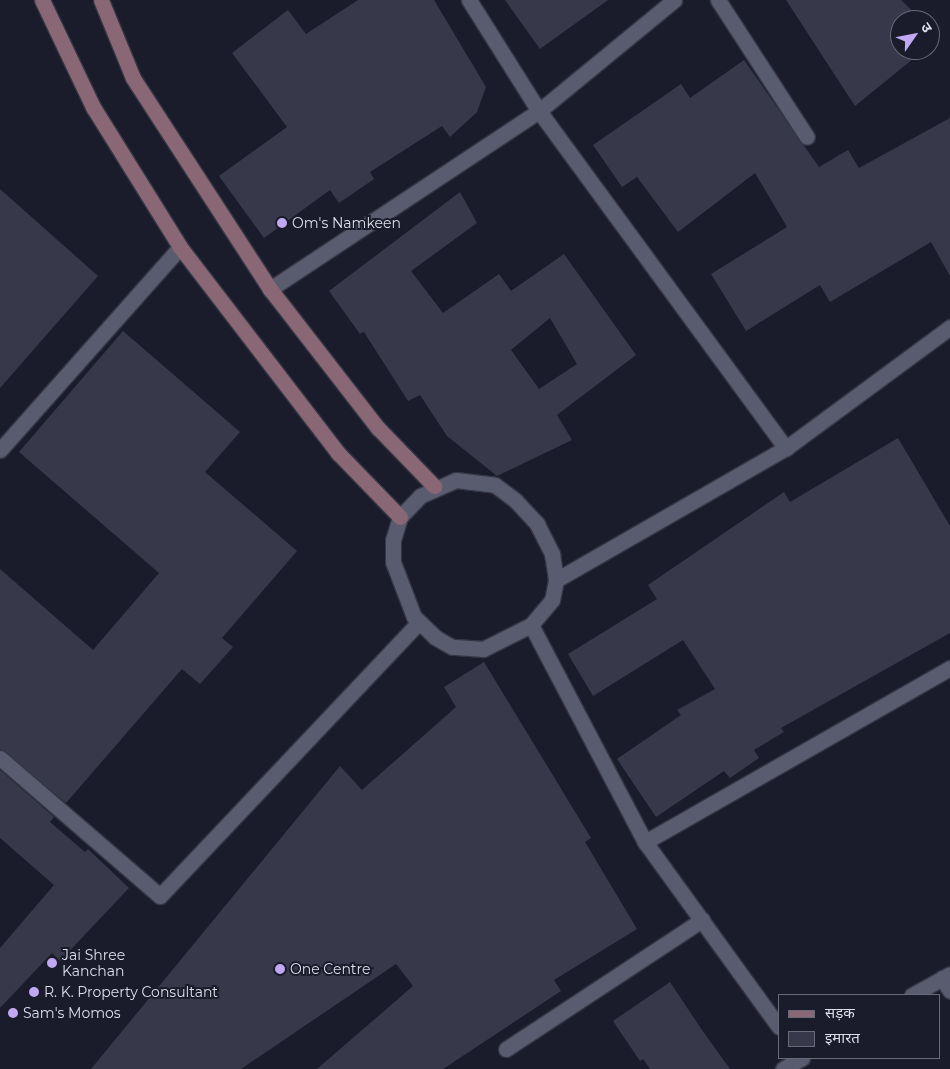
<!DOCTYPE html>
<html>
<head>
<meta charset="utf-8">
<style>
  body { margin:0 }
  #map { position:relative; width:950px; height:1069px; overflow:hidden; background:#1a1c2c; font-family:Montserrat,"Noto Sans Devanagari",sans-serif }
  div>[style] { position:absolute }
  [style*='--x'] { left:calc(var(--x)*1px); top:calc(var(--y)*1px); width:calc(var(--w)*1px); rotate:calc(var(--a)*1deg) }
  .building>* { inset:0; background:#37394b }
  .roads { filter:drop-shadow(1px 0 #353643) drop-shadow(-1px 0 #353643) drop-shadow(0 1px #353643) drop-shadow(0 -1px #353643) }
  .street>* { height:15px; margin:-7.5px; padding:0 7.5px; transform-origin:7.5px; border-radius:7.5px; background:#595b6f }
  .secondary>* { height:15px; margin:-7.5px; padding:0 7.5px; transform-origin:7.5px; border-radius:7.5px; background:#8a6774 }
  .dots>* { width:14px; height:14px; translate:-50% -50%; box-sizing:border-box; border:2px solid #1a1c2c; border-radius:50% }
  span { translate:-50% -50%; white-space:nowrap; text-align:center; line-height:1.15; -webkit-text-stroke:4px #1a1c2c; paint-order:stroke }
  .poi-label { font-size:14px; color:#dddeea }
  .left { translate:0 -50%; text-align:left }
  .legend { position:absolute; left:778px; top:994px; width:162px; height:65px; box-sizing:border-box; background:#1a1c2c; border:1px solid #686a78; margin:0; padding:6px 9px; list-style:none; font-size:15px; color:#dddeea }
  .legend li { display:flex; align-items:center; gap:10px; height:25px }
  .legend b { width:25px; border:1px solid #686a78 }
  .north { position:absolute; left:890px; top:10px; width:50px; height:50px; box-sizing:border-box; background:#1a1c2c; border:1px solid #686a78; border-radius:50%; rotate:57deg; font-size:14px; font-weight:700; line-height:20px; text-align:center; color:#dddeea }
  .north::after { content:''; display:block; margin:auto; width:18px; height:22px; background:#c0a8f3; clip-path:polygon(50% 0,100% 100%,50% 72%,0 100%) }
</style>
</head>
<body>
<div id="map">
  <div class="building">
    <div style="clip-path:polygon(358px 0,434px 0,486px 87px,477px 112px,450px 137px,442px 126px,370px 172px,374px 179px,339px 203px,330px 190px,264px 238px,219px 176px,287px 127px,232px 53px,288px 10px,306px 34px)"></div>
    <div style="clip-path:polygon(505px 0,608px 0,540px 49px)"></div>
    <div style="clip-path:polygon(786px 0,901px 0,922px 20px,900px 20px,900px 50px,924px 50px,855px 106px)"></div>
    <div style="clip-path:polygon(744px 60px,819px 167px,848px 150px,859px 168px,950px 118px,950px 276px,931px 242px,830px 302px,820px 285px,746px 331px,711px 274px,787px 227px,755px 173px,678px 232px,637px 177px,622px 187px,593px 145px,681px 84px,690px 98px)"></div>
    <div style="clip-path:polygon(0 189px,98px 276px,0 388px)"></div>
    <div style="clip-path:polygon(evenodd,460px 192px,477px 223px,411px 271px,443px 313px,499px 274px,511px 291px,564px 254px,636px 355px,557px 415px,572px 440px,497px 476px,447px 436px,420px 395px,408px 401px,364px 332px,360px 334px,329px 291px,460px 192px,550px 318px,577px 364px,539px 389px,511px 350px,550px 318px)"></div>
    <div style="clip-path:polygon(123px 331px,240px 432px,205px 472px,297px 551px,222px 638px,233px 647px,200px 684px,182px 669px,66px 803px,0 749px,0 569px,93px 650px,159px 573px,19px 452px)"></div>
    <div style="clip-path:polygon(898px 438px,950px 526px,950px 633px,781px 728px,784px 732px,754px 750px,759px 758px,730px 778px,724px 771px,656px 817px,617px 759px,681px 715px,677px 710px,715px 689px,683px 640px,593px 696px,568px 654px,657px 599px,648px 585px,784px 492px,790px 502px)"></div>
    <div style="clip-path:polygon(484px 662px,591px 838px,585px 842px,637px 929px,554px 980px,561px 991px,443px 1069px,317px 1069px,413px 986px,396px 964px,241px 1069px,91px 1069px,340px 766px,362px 790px,456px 707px,444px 687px)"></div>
    <div style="clip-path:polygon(0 770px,54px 817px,50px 822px,85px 852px,88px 849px,129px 888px,60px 961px,52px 953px,0 1008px,0 948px,54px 885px,0 838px)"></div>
    <div style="clip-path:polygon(670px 982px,702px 1030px,730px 1069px,650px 1069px,643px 1059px,640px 1061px,613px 1021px)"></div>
  </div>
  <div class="roads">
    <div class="street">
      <div style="--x:469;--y:0;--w:131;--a:57.8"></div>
      <div style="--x:539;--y:111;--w:418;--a:53.8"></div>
      <div style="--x:718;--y:0;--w:163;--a:57"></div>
      <div style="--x:270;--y:289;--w:323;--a:-33.5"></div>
      <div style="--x:539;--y:111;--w:175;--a:-39.4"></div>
      <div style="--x:0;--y:450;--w:271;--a:-48.4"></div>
      <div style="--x:456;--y:480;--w:39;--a:7"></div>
      <div style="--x:495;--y:485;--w:25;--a:37"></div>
      <div style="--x:515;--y:500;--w:33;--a:47"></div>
      <div style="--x:537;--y:524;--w:34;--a:63"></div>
      <div style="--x:552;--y:554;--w:26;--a:81"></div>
      <div style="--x:556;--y:580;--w:20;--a:101"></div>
      <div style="--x:552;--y:600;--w:33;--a:130"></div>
      <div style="--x:531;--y:625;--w:54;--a:153.4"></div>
      <div style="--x:483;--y:649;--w:31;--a:-176"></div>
      <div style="--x:452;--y:647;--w:20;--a:-150"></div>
      <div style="--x:435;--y:637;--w:29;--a:-136"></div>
      <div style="--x:414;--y:617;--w:59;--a:-110.9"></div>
      <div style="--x:393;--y:562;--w:22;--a:-90"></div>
      <div style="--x:393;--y:540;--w:24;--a:-73"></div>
      <div style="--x:400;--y:517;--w:29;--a:-46"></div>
      <div style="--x:420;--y:496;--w:39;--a:-24"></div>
      <div style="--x:556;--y:580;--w:265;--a:-29.9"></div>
      <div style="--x:786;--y:448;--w:204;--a:-36.4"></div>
      <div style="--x:531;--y:625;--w:245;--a:62.3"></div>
      <div style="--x:645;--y:842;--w:228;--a:54.1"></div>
      <div style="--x:0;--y:758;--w:211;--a:40.8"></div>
      <div style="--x:160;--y:896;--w:377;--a:-46.6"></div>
      <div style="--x:645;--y:842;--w:351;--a:-29.7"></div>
      <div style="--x:942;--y:978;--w:15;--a:58"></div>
      <div style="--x:912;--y:995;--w:43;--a:-28.9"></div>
      <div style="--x:506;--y:1049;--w:235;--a:-33.4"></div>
      <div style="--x:783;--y:1069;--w:22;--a:-30"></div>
    </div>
    <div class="secondary">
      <div style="--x:42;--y:0;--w:119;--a:64.5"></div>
      <div style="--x:93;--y:107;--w:165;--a:58.1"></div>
      <div style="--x:180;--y:247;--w:260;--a:52.5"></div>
      <div style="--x:338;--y:453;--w:89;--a:45.9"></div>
      <div style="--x:101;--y:0;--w:84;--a:67.7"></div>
      <div style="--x:133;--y:78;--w:252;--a:57"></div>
      <div style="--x:270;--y:289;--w:176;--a:52.2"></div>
      <div style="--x:378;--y:428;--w:81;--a:46"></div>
    </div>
  </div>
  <div class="dots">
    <div style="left:282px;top:223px;background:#c0a8f3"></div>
    <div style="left:52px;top:963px;background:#c0a8f3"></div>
    <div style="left:280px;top:969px;background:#c0a8f3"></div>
    <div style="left:34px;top:992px;background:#c0a8f3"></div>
    <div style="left:13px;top:1013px;background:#c0a8f3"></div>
  </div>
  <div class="poi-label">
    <span class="left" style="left:292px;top:223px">Om's Namkeen</span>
    <span class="left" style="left:62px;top:963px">Jai Shree<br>Kanchan</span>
    <span class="left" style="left:290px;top:969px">One Centre</span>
    <span class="left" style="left:44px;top:992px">R. K. Property Consultant</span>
    <span class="left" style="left:23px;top:1013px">Sam's Momos</span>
  </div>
  <ul class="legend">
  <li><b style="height:6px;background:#8a6774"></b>सड़क</li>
  <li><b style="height:14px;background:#37394b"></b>इमारत</li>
  </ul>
  <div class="north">उ</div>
</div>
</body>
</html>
